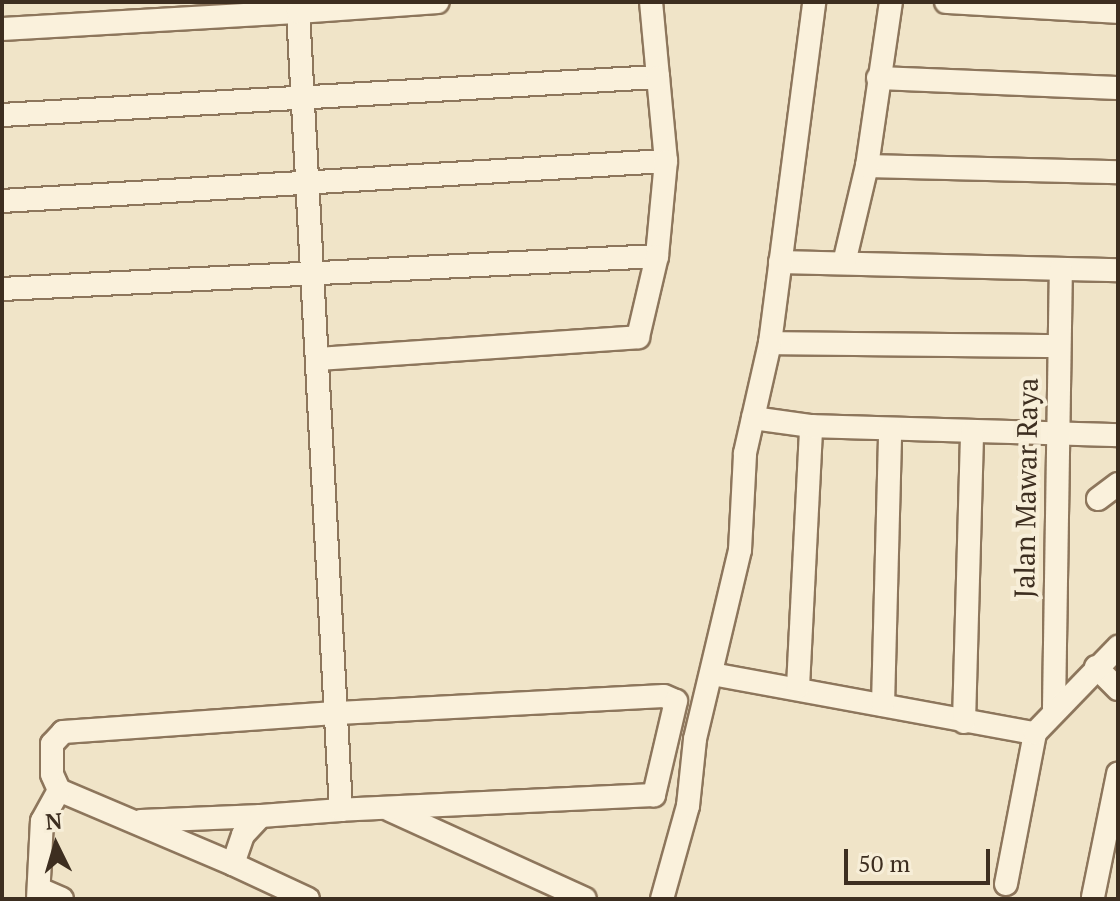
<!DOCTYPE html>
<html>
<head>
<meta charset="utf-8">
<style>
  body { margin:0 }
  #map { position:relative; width:1120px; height:901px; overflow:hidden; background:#f0e4c8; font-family:"PT Serif",serif }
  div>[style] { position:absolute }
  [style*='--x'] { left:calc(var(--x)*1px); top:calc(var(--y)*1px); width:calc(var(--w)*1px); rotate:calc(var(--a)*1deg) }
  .roads { filter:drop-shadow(2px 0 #8d765c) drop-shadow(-2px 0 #8d765c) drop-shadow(0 2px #8d765c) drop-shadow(0 -2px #8d765c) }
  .minor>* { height:22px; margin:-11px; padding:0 11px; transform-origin:11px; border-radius:11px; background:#faf1dc }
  span { translate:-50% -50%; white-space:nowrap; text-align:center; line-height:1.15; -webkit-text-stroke:8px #f7eed8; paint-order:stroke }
  .street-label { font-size:28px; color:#3d2e20 }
  .frame { position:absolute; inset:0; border:4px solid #3d2e20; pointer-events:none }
  .north { position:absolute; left:16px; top:805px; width:80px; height:80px; -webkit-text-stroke:6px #f7eed8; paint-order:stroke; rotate:355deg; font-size:22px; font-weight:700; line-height:32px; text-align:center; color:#3d2e20 }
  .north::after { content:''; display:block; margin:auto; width:28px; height:36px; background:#3d2e20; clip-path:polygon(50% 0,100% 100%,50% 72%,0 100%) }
  .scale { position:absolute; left:844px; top:849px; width:146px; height:36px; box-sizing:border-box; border:4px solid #3d2e20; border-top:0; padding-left:10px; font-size:24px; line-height:28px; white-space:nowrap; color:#3d2e20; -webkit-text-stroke:6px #f7eed8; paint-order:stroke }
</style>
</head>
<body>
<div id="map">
  <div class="roads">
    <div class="minor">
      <div style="--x:946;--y:2;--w:172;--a:3.3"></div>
      <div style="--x:2;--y:29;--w:296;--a:-3.3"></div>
      <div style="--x:878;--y:78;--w:240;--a:2.4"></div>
      <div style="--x:2;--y:115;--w:657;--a:-3.32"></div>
      <div style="--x:658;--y:77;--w:75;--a:-95.3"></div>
      <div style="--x:867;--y:166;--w:251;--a:1.4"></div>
      <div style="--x:2;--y:201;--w:665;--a:-3.45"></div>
      <div style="--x:666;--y:161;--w:84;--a:-95.4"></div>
      <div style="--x:780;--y:262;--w:338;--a:1.4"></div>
      <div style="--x:844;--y:263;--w:100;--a:-76.7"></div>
      <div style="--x:867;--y:166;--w:166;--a:-81.7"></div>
      <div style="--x:2;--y:289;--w:656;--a:-2.88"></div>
      <div style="--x:657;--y:256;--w:95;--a:-84.6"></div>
      <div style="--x:770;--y:343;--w:288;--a:0.6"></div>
      <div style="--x:318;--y:359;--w:321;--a:-3.9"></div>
      <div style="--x:638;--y:337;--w:83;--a:-76.8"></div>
      <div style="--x:753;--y:418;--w:59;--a:7.9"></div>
      <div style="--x:1098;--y:499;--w:25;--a:-37"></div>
      <div style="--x:1096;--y:667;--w:31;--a:45"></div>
      <div style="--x:712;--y:674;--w:328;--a:10.4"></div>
      <div style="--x:798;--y:687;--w:261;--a:-87.1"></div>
      <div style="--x:811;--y:426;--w:307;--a:1.7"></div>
      <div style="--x:883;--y:705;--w:276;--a:-88.5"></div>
      <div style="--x:1054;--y:708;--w:439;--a:-89.1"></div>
      <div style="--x:964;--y:722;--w:290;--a:-88.4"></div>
      <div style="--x:390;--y:810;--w:214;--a:24.5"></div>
      <div style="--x:141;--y:821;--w:120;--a:-2.4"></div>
      <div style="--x:233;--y:864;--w:189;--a:-157"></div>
      <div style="--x:59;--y:790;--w:17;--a:-114"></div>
      <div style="--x:52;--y:774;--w:30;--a:-90"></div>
      <div style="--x:52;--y:744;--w:16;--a:-47"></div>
      <div style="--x:63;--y:732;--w:276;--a:-4"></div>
      <div style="--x:338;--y:713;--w:326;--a:-3"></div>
      <div style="--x:664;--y:696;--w:13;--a:23"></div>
      <div style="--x:676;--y:701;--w:97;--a:103.2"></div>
      <div style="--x:654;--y:795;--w:313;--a:177.3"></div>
      <div style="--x:1006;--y:884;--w:154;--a:-79.1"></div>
      <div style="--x:1035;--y:733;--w:120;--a:-46"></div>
      <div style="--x:39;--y:889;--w:25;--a:23"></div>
      <div style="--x:1093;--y:897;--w:126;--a:-78.5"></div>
      <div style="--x:38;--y:899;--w:78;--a:-87.1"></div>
      <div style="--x:42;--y:821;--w:35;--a:-61"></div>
      <div style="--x:308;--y:899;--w:83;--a:-155"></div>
      <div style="--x:233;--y:864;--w:31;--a:-71"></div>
      <div style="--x:243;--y:835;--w:26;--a:-47"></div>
      <div style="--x:261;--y:816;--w:80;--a:-4.3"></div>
      <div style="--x:341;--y:810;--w:799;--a:-93.08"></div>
      <div style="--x:298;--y:12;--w:140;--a:-4.1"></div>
      <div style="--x:662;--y:899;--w:97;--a:-74.4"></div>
      <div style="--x:688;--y:806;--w:67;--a:-84"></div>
      <div style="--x:695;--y:739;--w:194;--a:-76.6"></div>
      <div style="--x:740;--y:550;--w:97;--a:-87"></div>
      <div style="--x:745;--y:453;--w:113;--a:-77.2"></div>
      <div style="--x:770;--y:343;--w:344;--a:-82.6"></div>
    </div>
  </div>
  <div class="street-label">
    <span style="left:1026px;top:488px;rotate:-89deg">Jalan Mawar Raya</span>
  </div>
  <div class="frame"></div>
  <div class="north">N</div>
  <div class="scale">50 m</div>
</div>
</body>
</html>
